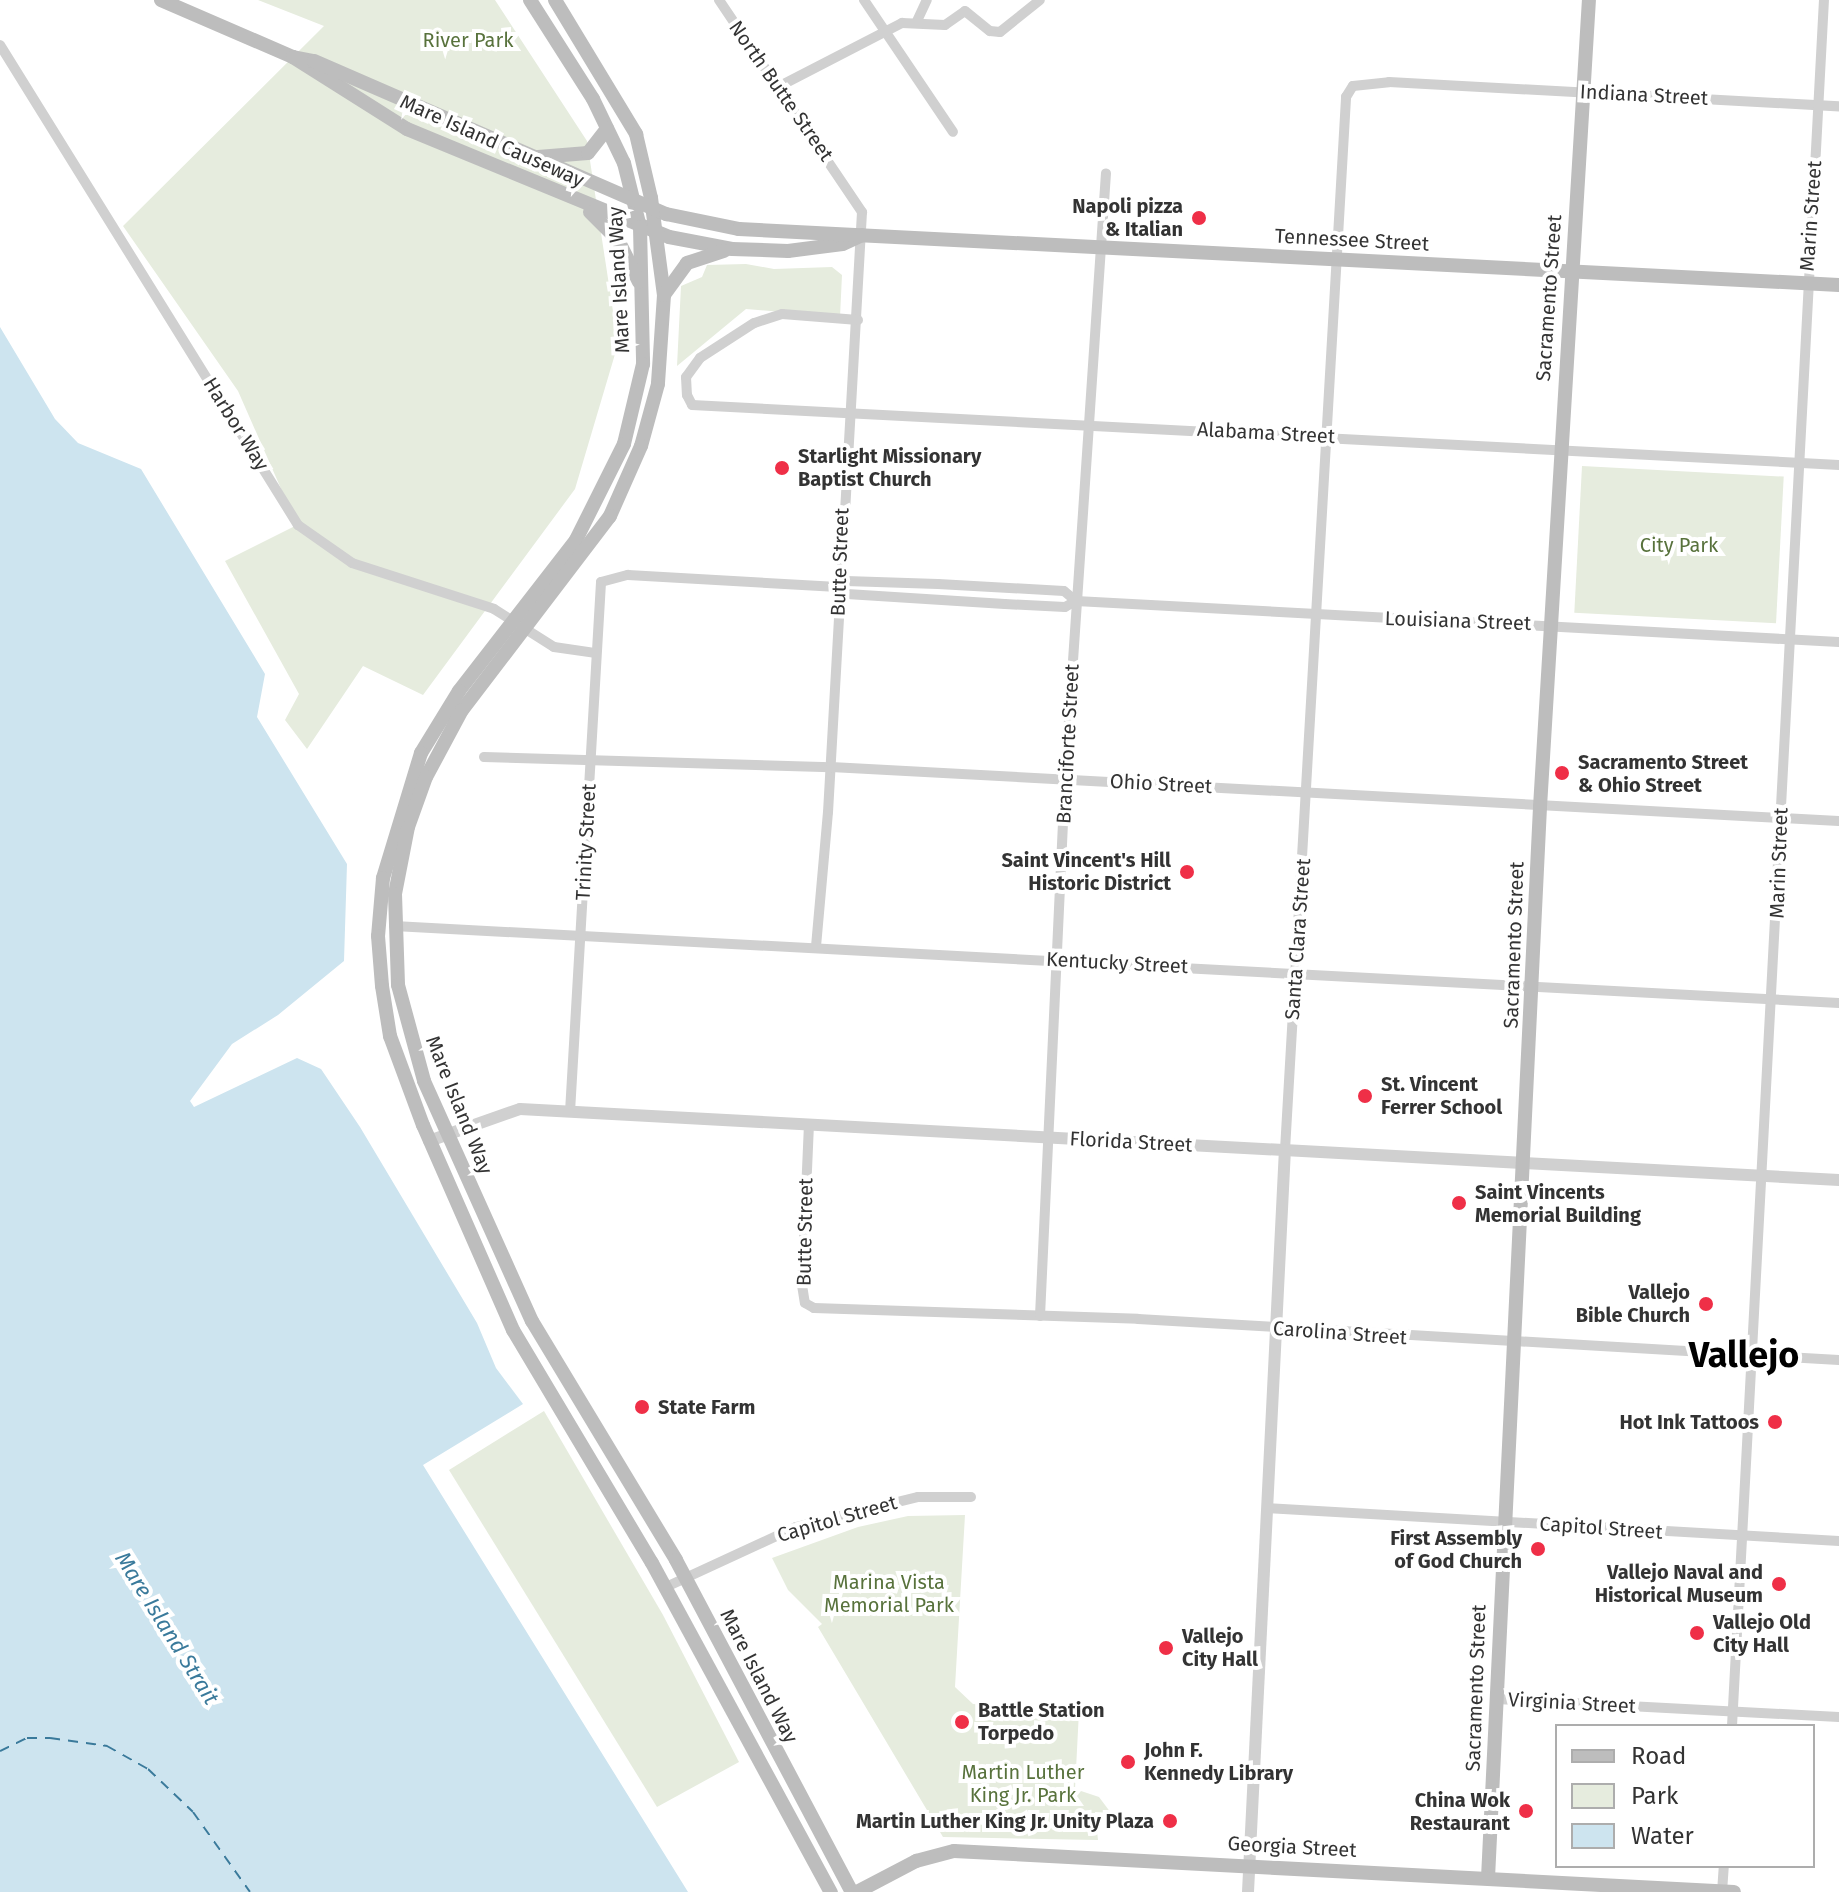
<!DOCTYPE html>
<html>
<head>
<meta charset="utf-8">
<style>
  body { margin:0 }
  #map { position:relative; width:1839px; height:1892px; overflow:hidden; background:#fff; font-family:"Fira Sans",sans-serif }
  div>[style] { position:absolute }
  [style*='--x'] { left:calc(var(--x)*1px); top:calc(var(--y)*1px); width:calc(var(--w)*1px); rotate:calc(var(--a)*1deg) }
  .green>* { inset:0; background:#e6ecde; transform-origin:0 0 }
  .water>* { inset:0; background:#cde4ef }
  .ferry>* { height:2px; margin-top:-1px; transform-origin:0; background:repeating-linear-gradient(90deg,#3a7a9b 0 10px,transparent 0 18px) }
  .minor>* { height:10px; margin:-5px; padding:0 5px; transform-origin:5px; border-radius:5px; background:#d0d0d0 }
  .tertiary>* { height:12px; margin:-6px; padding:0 6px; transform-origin:6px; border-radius:6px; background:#d0d0d0 }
  .secondary>* { height:14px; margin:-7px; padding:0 7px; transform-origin:7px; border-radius:7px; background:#bdbdbd }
  .dots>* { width:22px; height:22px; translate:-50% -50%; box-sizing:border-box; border:4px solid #fff; border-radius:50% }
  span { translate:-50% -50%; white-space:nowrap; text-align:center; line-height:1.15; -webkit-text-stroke:8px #fff; paint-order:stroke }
  .park-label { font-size:20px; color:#58723c }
  .street-label { font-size:20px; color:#333 }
  .poi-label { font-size:20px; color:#333; font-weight:700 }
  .right { translate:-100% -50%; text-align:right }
  .left { translate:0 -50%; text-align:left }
  .water-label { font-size:22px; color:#3a7a9b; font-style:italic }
  .town-label { font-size:36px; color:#000; font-weight:700 }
  .legend { position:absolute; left:1555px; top:1724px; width:260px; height:144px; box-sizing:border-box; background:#fff; border:2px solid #adadad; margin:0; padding:10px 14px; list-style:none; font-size:24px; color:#333 }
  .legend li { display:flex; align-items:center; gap:16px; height:40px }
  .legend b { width:40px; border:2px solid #adadad }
</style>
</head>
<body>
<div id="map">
  <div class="green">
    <div style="clip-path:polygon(258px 0,495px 0,587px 141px,618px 344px,575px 489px,423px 695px,363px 666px,307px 749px,285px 720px,299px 694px,225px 561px,297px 525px,238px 391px,123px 226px,324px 26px)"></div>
    <div style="clip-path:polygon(746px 264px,774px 269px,832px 267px,842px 275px,840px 317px,746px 309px,677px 366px,681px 286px,702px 277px,707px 265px)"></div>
    <div style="left:1582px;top:466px;width:202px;height:147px;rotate:3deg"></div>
    <div style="clip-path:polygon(544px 1411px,663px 1615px,739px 1762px,657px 1807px,449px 1470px)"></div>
    <div style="clip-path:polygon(965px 1515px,955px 1687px,973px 1704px,1079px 1711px,1075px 1789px,1099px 1797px,1111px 1813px,1095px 1812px,1098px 1840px,943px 1837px,818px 1627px,822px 1624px,788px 1590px,772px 1558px,858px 1527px,908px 1516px)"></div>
  </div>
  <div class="water">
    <div style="clip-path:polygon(0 327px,55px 419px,78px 443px,141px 469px,265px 674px,257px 717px,347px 864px,344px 961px,278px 1015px,232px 1044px,190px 1101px,194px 1107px,297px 1058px,321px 1069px,360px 1127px,477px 1323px,496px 1368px,523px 1404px,423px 1465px,688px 1892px,0 1892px)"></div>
  </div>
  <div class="ferry">
    <div style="--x:0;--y:1751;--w:30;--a:-26"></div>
    <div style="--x:27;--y:1738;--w:23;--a:0"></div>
    <div style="--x:50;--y:1738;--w:58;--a:8"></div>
    <div style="--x:107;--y:1746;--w:47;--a:29.3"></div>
    <div style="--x:148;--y:1769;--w:62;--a:43.7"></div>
    <div style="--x:193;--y:1812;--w:98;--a:54.5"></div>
  </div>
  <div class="minor">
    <div style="--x:719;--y:0;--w:256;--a:56"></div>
    <div style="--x:862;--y:212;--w:601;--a:93.24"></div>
    <div style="--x:828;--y:812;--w:136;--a:95.1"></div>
    <div style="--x:864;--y:0;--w:159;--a:56"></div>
    <div style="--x:965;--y:11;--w:32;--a:39"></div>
    <div style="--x:990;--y:31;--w:10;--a:6"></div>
    <div style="--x:1000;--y:32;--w:51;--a:-38.7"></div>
    <div style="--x:917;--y:21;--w:23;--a:-65"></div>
    <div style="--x:0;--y:45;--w:565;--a:58.17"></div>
    <div style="--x:298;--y:525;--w:66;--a:35.1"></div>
    <div style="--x:352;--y:563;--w:149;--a:17.9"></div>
    <div style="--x:494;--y:609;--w:71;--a:32.3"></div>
    <div style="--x:554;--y:647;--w:41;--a:8.3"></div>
    <div style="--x:776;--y:88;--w:142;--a:-27.3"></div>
    <div style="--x:902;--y:23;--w:43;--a:2.7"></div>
    <div style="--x:945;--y:25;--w:24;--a:-35"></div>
    <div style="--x:858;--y:320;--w:76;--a:-175.5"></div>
    <div style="--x:782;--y:314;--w:29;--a:162"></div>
    <div style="--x:754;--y:323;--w:64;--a:147.1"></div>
    <div style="--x:700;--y:358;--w:24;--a:126"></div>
    <div style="--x:686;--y:377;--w:18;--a:87"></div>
    <div style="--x:687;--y:395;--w:11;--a:63"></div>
    <div style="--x:692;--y:405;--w:1149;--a:2.99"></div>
    <div style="--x:838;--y:587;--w:11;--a:38"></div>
    <div style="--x:847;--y:594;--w:158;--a:3.6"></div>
    <div style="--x:1005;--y:604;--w:60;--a:2.9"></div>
    <div style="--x:1065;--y:607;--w:13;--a:-29"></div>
    <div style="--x:1076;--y:601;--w:764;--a:3.08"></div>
    <div style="--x:484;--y:757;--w:347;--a:1.7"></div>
    <div style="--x:831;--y:767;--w:1009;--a:3.07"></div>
    <div style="--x:394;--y:926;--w:1447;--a:3.05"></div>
    <div style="--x:570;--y:1112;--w:531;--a:-86.65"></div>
    <div style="--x:601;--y:582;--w:28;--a:-15"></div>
    <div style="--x:628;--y:575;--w:210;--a:3.3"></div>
    <div style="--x:838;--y:587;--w:10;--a:-37"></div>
    <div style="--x:846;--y:581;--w:92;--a:1.9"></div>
    <div style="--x:938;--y:584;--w:126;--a:3.2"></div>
    <div style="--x:1064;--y:591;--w:16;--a:40"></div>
    <div style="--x:809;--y:1124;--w:161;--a:92.5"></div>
    <div style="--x:802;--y:1285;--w:18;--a:81"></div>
    <div style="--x:805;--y:1303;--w:10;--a:29"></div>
    <div style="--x:814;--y:1308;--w:324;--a:1.9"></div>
    <div style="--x:1138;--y:1319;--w:702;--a:3.35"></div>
    <div style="--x:1285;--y:1150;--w:1055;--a:-86.68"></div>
    <div style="--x:1346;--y:97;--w:13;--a:-58"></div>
    <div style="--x:1353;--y:86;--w:36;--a:-6"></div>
    <div style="--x:1389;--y:82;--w:451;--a:3.1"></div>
    <div style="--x:1040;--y:1316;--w:538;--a:-87.33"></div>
    <div style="--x:1065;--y:779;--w:607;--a:-86.13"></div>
    <div style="--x:1267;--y:1508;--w:573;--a:3.3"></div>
    <div style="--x:666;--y:1587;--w:143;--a:-24.8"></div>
    <div style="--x:796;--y:1527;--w:126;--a:-13.8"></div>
    <div style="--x:918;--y:1497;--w:53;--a:0"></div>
    <div style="--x:1496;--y:1699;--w:343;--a:3"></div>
    <div style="--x:1732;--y:1726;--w:1728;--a:-86.95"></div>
    <div style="--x:1722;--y:1892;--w:26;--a:-86"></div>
  </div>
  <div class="tertiary">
    <div style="--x:429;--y:1141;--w:96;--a:-19.4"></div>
    <div style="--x:520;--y:1109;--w:1321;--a:3.08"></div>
    <div style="--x:1248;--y:1892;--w:743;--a:-87.15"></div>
  </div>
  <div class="secondary">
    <div style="--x:161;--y:0;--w:144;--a:23.4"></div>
    <div style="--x:293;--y:57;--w:135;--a:32.3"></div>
    <div style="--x:407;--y:129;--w:283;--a:22.4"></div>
    <div style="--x:669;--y:237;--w:64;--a:10.8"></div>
    <div style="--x:732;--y:249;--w:56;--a:2"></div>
    <div style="--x:788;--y:251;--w:55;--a:-7.3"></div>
    <div style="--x:843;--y:244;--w:21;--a:-25"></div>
    <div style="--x:530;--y:0;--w:117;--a:57.5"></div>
    <div style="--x:593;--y:99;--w:71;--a:64.2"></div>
    <div style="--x:624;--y:163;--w:66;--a:76"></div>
    <div style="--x:640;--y:227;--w:137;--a:88.7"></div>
    <div style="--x:643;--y:364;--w:82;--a:103.4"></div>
    <div style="--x:624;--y:444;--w:107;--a:116.6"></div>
    <div style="--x:576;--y:540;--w:191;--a:127.8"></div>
    <div style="--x:459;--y:691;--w:73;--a:121.5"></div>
    <div style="--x:421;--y:753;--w:131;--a:106.9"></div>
    <div style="--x:383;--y:878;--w:58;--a:94.9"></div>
    <div style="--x:378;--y:936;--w:50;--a:85.4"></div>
    <div style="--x:382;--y:986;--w:51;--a:80.9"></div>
    <div style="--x:390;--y:1036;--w:95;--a:69.7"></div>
    <div style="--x:423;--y:1125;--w:224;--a:66.3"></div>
    <div style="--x:513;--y:1330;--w:271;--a:59.2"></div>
    <div style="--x:652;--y:1563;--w:375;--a:61.5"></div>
    <div style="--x:555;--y:0;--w:157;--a:58.8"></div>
    <div style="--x:636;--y:134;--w:66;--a:76.8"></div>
    <div style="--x:651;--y:198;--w:98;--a:82.4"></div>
    <div style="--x:664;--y:295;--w:89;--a:93.9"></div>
    <div style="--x:658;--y:384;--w:64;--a:105.3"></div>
    <div style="--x:641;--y:446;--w:77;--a:113.9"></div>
    <div style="--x:610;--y:516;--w:244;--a:127.3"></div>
    <div style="--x:462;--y:710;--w:76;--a:118.2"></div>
    <div style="--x:426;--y:777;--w:53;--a:109.8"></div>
    <div style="--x:408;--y:827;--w:68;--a:101"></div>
    <div style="--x:395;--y:894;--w:91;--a:88.1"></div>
    <div style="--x:398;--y:985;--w:99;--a:74.8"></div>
    <div style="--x:424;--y:1081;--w:263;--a:65.8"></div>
    <div style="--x:532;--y:1321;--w:279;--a:58.9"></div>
    <div style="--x:676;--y:1560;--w:376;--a:62.1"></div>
    <div style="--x:293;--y:57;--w:21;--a:11"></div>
    <div style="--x:314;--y:61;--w:384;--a:23.5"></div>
    <div style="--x:666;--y:214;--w:75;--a:11.6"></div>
    <div style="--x:739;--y:229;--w:1101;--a:2.91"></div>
    <div style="--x:538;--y:157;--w:50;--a:-4.6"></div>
    <div style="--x:588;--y:153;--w:31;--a:-52"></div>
    <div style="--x:590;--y:212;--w:40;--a:45"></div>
    <div style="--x:618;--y:240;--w:47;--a:63.4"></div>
    <div style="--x:664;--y:295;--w:39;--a:-54"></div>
    <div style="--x:687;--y:263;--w:39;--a:-18"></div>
    <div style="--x:1488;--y:1878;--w:1072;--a:-87.22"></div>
    <div style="--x:1540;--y:807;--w:808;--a:-86.53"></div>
    <div style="--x:857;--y:1892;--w:67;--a:-27.7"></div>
    <div style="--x:916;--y:1861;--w:39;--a:-15"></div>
    <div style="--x:954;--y:1851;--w:781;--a:3.01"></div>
  </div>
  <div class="dots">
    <div style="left:1199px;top:218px;background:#ef2f47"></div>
    <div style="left:782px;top:468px;background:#ef2f47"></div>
    <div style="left:1562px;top:773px;background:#ef2f47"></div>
    <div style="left:1187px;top:872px;background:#ef2f47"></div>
    <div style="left:1365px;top:1096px;background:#ef2f47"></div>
    <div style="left:1459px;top:1203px;background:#ef2f47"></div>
    <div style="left:1706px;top:1304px;background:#ef2f47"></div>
    <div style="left:642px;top:1407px;background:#ef2f47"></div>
    <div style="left:1775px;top:1422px;background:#ef2f47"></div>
    <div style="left:1538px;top:1549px;background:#ef2f47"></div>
    <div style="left:1779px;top:1584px;background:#ef2f47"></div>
    <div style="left:1697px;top:1633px;background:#ef2f47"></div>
    <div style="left:1166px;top:1648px;background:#ef2f47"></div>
    <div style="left:962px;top:1722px;background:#ef2f47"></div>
    <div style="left:1128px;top:1762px;background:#ef2f47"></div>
    <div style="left:1526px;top:1811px;background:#ef2f47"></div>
    <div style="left:1170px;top:1821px;background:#ef2f47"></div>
  </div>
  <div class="park-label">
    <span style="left:468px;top:40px">River Park</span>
    <span style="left:1679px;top:545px">City Park</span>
    <span style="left:889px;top:1594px">Marina Vista<br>Memorial Park</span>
    <span style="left:1023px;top:1784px">Martin Luther<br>King Jr. Park</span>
  </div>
  <div class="street-label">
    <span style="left:781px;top:91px;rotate:55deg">North Butte Street</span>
    <span style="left:1644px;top:95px;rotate:3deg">Indiana Street</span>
    <span style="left:492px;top:141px;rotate:24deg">Mare Island Causeway</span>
    <span style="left:1811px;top:216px;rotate:-86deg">Marin Street</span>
    <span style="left:1352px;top:240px;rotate:3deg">Tennessee Street</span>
    <span style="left:619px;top:280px;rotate:-93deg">Mare Island Way</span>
    <span style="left:1549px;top:298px;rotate:-86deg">Sacramento Street</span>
    <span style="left:236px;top:424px;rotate:58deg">Harbor Way</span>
    <span style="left:1266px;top:433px;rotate:3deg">Alabama Street</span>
    <span style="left:840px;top:562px;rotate:-88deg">Butte Street</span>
    <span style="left:1458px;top:621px;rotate:2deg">Louisiana Street</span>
    <span style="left:1068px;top:744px;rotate:-87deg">Branciforte Street</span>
    <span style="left:1161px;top:784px;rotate:3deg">Ohio Street</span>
    <span style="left:586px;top:842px;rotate:-87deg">Trinity Street</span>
    <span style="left:1779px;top:863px;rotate:-88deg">Marin Street</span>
    <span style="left:1298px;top:939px;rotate:-86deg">Santa Clara Street</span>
    <span style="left:1514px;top:945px;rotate:-88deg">Sacramento Street</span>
    <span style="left:1117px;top:963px;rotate:3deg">Kentucky Street</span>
    <span style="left:459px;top:1105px;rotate:68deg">Mare Island Way</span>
    <span style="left:1131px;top:1142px;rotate:3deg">Florida Street</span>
    <span style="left:805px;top:1232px;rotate:-89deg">Butte Street</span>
    <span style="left:1340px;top:1333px;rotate:4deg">Carolina Street</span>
    <span style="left:837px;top:1519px;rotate:-16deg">Capitol Street</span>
    <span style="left:1601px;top:1528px;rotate:4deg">Capitol Street</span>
    <span style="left:759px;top:1676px;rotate:63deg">Mare Island Way</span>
    <span style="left:1476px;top:1688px;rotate:-88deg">Sacramento Street</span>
    <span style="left:1572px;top:1703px;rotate:3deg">Virginia Street</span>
    <span style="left:1292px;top:1847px;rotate:3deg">Georgia Street</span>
  </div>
  <div class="poi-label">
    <span class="right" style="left:1183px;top:218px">Napoli pizza<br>&amp; Italian</span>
    <span class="left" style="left:798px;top:468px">Starlight Missionary<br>Baptist Church</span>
    <span class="left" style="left:1578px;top:774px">Sacramento Street<br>&amp; Ohio Street</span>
    <span class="right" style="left:1171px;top:872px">Saint Vincent's Hill<br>Historic District</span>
    <span class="left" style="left:1381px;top:1096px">St. Vincent<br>Ferrer School</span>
    <span class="left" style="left:1475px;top:1204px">Saint Vincents<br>Memorial Building</span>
    <span class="right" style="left:1690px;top:1304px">Vallejo<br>Bible Church</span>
    <span class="left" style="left:658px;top:1407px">State Farm</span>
    <span class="right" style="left:1759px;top:1422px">Hot Ink Tattoos</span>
    <span class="right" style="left:1522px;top:1550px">First Assembly<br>of God Church</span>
    <span class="right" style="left:1763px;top:1584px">Vallejo Naval and<br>Historical Museum</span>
    <span class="left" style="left:1713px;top:1634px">Vallejo Old<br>City Hall</span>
    <span class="left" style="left:1182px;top:1648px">Vallejo<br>City Hall</span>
    <span class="left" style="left:978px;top:1722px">Battle Station<br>Torpedo</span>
    <span class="left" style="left:1144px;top:1762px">John F.<br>Kennedy Library</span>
    <span class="right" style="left:1510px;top:1812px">China Wok<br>Restaurant</span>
    <span class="right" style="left:1154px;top:1821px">Martin Luther King Jr. Unity Plaza</span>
  </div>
  <div class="water-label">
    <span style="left:167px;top:1628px;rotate:58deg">Mare Island Strait</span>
  </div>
  <div class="town-label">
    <span style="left:1744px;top:1356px">Vallejo</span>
  </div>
  <ul class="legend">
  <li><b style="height:10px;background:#bdbdbd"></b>Road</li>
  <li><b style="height:22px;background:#e6ecde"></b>Park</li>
  <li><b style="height:22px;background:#cde4ef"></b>Water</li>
  </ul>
</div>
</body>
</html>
